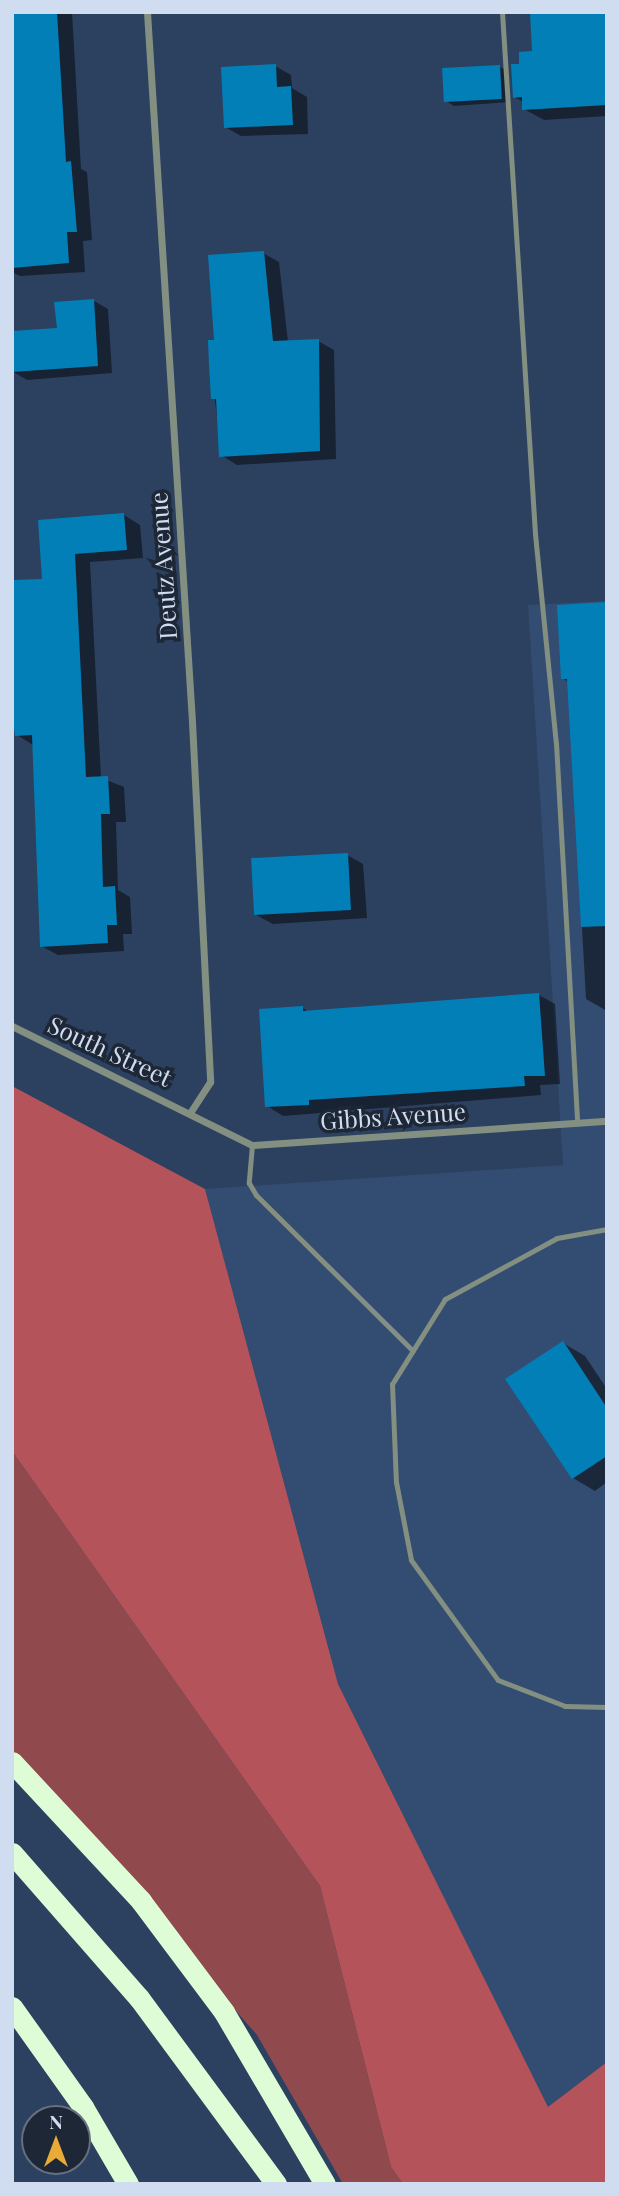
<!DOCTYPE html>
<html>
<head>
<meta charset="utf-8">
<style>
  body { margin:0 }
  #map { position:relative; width:619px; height:2196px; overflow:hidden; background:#2c4160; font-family:"Playfair Display",serif }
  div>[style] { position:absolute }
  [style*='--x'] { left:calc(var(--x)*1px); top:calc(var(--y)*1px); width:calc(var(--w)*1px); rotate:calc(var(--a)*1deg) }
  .built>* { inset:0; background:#334c71 }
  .green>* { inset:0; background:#90494c }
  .forest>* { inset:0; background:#b45359 }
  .shadow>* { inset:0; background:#0007 }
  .building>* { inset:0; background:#037fb8; transform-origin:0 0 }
  .lane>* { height:5px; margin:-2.5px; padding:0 2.5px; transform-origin:2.5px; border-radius:2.5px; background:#838f80 }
  .street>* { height:7px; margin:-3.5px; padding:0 3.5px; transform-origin:3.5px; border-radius:3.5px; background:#838f80 }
  .highway>* { height:21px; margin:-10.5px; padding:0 10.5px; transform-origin:10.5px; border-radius:10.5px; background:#defdd6 }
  span { translate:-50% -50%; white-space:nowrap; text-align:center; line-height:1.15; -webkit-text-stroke:7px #1e2736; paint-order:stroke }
  .street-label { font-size:24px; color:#d0ddf0 }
  .frame { position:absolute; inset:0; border:14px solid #d0ddf0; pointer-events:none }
  .north { position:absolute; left:21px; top:2105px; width:70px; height:70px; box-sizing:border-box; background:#1e2736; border:2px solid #657080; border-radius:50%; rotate:0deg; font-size:19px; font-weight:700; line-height:28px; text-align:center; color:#d0ddf0 }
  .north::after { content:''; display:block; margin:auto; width:24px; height:32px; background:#e9ab38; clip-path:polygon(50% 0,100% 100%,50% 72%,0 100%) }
</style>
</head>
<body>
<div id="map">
  <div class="built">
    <div style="clip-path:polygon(607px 601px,607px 2062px,548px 2108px,338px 1684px,205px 1189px,563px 1165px,528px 605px)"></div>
  </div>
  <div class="green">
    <div style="clip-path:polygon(12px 1451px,320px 1886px,391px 2167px,403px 2184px,343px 2184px,257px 2035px,12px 1757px)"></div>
  </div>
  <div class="forest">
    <div style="clip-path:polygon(12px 1086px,205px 1189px,338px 1684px,548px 2107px,607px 2062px,607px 2184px,403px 2184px,391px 2167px,320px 1886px,12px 1451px)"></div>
  </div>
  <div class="shadow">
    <div style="clip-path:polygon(12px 12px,72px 12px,81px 169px,87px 172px,92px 240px,83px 241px,85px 272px,20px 276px,12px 272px)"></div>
    <div style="clip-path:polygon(607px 12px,607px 116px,544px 120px,524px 109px,524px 102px,514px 97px,521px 65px,534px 53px)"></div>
    <div style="clip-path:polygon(275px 66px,291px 75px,292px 88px,307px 97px,308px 134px,241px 136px,225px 127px)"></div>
    <div style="clip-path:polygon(500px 67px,508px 71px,510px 102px,454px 106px,446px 101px)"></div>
    <div style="clip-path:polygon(263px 253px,279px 262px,288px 342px,318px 341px,334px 350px,336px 459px,237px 465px,221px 455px,211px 365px,216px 341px)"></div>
    <div style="clip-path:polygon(94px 301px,108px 309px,112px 373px,27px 380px,12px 371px)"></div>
    <div style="clip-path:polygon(124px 515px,140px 525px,143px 558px,90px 562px,101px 778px,124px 787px,126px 822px,116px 822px,118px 890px,130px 897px,132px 934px,123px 934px,124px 951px,58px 955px,41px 946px,33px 745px,17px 735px,12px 720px,12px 637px,44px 580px,40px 521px)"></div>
    <div style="clip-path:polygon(607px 604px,607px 1011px,586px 999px,568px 682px,563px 678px)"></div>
    <div style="clip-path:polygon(347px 855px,363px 864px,367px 918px,273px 924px,256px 915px)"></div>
    <div style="clip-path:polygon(539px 995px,555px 1004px,560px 1084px,540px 1085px,541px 1095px,283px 1116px,267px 1106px,303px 1008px,310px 1013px)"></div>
    <div style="clip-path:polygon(563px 1343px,585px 1356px,607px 1389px,607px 1482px,595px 1491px,573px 1478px)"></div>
  </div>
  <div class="building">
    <div style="clip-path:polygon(12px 12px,57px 12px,66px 162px,71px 161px,77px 232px,67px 232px,69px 263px,12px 268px)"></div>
    <div style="clip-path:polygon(530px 12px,607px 12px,607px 105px,522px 110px,522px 97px,513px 98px,511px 64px,519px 64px,519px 52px,532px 51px)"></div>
    <div style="clip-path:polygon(276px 64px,277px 87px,291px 86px,293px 125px,224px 128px,221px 67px)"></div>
    <div style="left:500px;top:65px;width:34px;height:58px;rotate:87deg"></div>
    <div style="clip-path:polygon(264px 251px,273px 341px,319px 339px,320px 451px,219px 457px,216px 399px,211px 399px,209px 365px,208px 340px,214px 340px,208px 255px)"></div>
    <div style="clip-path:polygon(94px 299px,98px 366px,12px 372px,12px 331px,57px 328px,54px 302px)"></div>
    <div style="clip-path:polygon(124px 513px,127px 550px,75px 554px,86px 777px,108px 776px,110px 814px,101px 814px,103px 887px,115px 886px,117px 925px,107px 925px,108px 943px,40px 947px,32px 735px,15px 736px,12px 712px,12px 580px,42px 579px,38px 520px)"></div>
    <div style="clip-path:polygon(607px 602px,607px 926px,581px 927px,567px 679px,561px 679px,557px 605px)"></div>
    <div style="left:348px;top:853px;width:57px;height:97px;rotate:87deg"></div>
    <div style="clip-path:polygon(539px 993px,545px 1076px,524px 1076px,525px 1086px,309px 1100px,309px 1105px,265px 1107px,259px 1009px,303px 1006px,303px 1011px)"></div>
    <div style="clip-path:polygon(563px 1341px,607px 1408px,607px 1456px,572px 1479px,505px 1379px)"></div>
  </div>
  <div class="lane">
    <div style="--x:502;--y:12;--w:523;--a:86.38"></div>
    <div style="--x:535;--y:534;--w:210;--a:84.3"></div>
    <div style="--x:556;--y:743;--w:381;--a:86.8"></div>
    <div style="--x:252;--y:1145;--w:38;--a:95"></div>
    <div style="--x:249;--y:1183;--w:14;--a:60"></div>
    <div style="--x:256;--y:1195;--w:221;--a:44.8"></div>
    <div style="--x:607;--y:1229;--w:51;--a:169.8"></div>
    <div style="--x:557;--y:1238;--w:128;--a:151.4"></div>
    <div style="--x:445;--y:1299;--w:100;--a:121.9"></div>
    <div style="--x:392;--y:1384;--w:98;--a:87.7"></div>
    <div style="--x:396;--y:1482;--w:79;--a:79.1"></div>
    <div style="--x:411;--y:1560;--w:148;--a:54.1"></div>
    <div style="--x:498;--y:1680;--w:72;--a:21.2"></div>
    <div style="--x:565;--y:1706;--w:42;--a:1.4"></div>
  </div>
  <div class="street">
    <div style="--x:147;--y:12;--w:711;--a:86.37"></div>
    <div style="--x:192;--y:722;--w:360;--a:87.1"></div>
    <div style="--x:210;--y:1082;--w:35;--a:123"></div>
    <div style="--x:12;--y:1026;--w:268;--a:26.4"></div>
    <div style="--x:252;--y:1145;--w:356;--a:-3.9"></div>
  </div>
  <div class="highway">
    <div style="--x:12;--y:1762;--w:190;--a:47.1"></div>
    <div style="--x:141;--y:1901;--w:139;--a:53.2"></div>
    <div style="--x:224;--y:2012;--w:199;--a:59.6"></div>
    <div style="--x:12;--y:1853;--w:193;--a:48.8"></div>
    <div style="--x:139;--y:1998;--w:231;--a:53.6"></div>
    <div style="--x:12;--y:2007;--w:123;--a:54.6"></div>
    <div style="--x:83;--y:2107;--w:89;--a:59.7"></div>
  </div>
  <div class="street-label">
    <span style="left:163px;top:566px;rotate:-94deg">Deutz Avenue</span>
    <span style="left:110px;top:1051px;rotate:25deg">South Street</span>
    <span style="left:393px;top:1116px;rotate:-4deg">Gibbs Avenue</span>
  </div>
  <div class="frame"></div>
  <div class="north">N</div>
</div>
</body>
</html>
